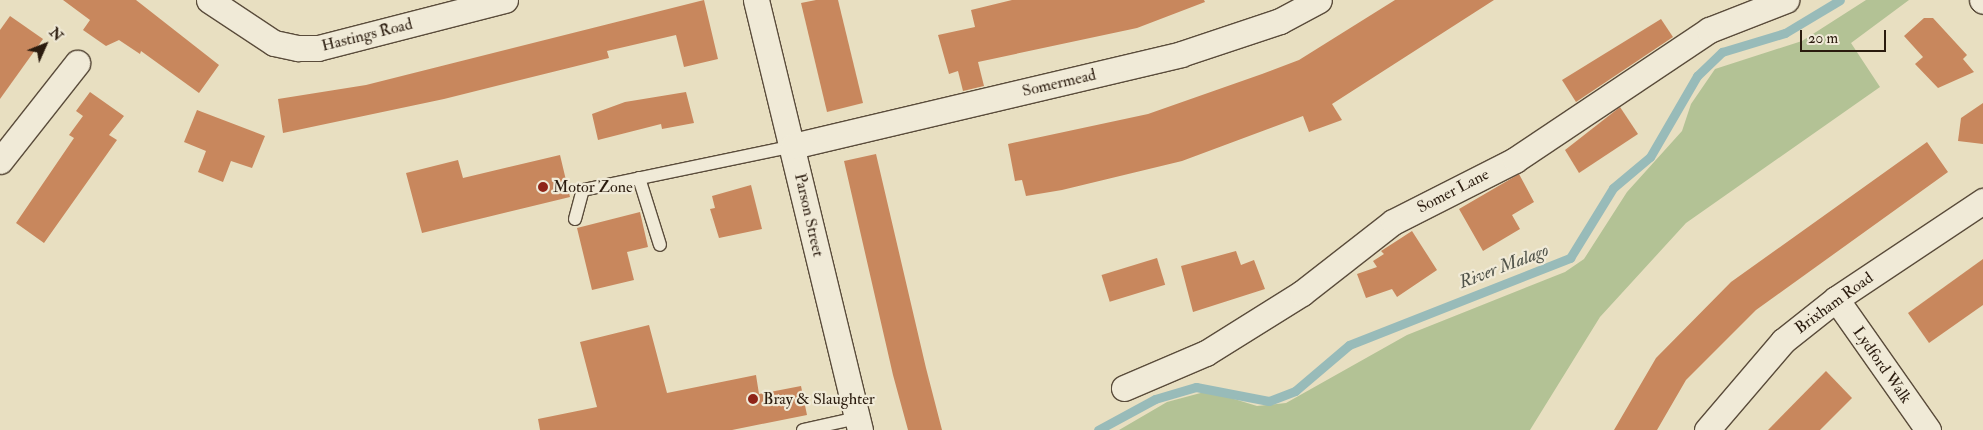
<!DOCTYPE html>
<html>
<head>
<meta charset="utf-8">
<style>
  body { margin:0 }
  #map { position:relative; width:1983px; height:430px; overflow:hidden; background:#e8dfc1; font-family:"IM FELL Double Pica",serif }
  div>[style] { position:absolute }
  [style*='--x'] { left:calc(var(--x)*1px); top:calc(var(--y)*1px); width:calc(var(--w)*1px); rotate:calc(var(--a)*1deg) }
  .green>* { inset:0; background:#b3c295 }
  .stream>* { height:9px; margin:-4.5px; padding:0 4.5px; transform-origin:4.5px; border-radius:4.5px; background:#98bbb9 }
  .building>* { inset:0; background:#c8875d; transform-origin:0 0 }
  .roads { filter:drop-shadow(1px 0 #5a4c3b) drop-shadow(-1px 0 #5a4c3b) drop-shadow(0 1px #5a4c3b) drop-shadow(0 -1px #5a4c3b) }
  .lane>* { height:12px; margin:-6px; padding:0 6px; transform-origin:6px; border-radius:6px; background:#f0ead7 }
  .street>* { height:25px; margin:-12.5px; padding:0 12.5px; transform-origin:12.5px; border-radius:12.5px; background:#f0ead7 }
  .dots>* { width:14px; height:14px; translate:-50% -50%; box-sizing:border-box; border:2px solid #f0ead7; border-radius:50% }
  span { translate:-50% -50%; white-space:nowrap; text-align:center; line-height:1.15; -webkit-text-stroke:4.5px #f0ead7; paint-order:stroke }
  .street-label { font-size:16px; color:#2a1b0e }
  .poi-label { font-size:16px; color:#2a1b0e }
  .left { translate:0 -50%; text-align:left }
  .water-label { font-size:18px; color:#50534a; font-style:italic }
  .north { position:absolute; left:20px; top:20px; width:50px; height:50px; -webkit-text-stroke:4px #f0ead7; paint-order:stroke; rotate:46deg; font-size:14px; font-weight:700; line-height:20px; text-align:center; color:#2a1b0e }
  .north::after { content:''; display:block; margin:auto; width:18px; height:22px; background:#2a1b0e; clip-path:polygon(50% 0,100% 100%,50% 72%,0 100%) }
  .scale { position:absolute; left:1800px; top:30px; width:86px; height:22px; box-sizing:border-box; border:2px solid #2a1b0e; border-top:0; padding-left:6px; font-size:15px; line-height:18px; white-space:nowrap; color:#2a1b0e; -webkit-text-stroke:4px #f0ead7; paint-order:stroke }
</style>
</head>
<body>
<div id="map">
  <div class="green">
    <div style="clip-path:polygon(1866px 0,1909px 0,1851px 43px,1880px 87px,1686px 223px,1600px 317px,1530px 430px,1119px 430px,1167px 402px,1208px 391px,1257px 406px,1286px 403px,1407px 335px,1565px 272px,1584px 259px,1627px 192px,1682px 131px,1691px 104px,1715px 69px,1802px 41px)"></div>
  </div>
  <div class="stream">
    <div style="--x:1098;--y:430;--w:65;--a:-28.5"></div>
    <div style="--x:1155;--y:399;--w:43;--a:-16.3"></div>
    <div style="--x:1196;--y:387;--w:74;--a:10.9"></div>
    <div style="--x:1269;--y:401;--w:28;--a:-21"></div>
    <div style="--x:1295;--y:391;--w:71;--a:-40.4"></div>
    <div style="--x:1349;--y:345;--w:238;--a:-21.5"></div>
    <div style="--x:1570;--y:258;--w:82;--a:-58.4"></div>
    <div style="--x:1613;--y:188;--w:48;--a:-40"></div>
    <div style="--x:1650;--y:157;--w:94;--a:-59.9"></div>
    <div style="--x:1697;--y:76;--w:35;--a:-44"></div>
    <div style="--x:1722;--y:52;--w:66;--a:-16.8"></div>
    <div style="--x:1785;--y:33;--w:64;--a:-31"></div>
  </div>
  <div class="building">
    <div style="clip-path:polygon(63px 0,136px 0,219px 65px,199px 93px,141px 51px,140px 54px,119px 40px,106px 46px,83px 30px,90px 20px)"></div>
    <div style="clip-path:polygon(704px 0,718px 59px,684px 67px,676px 35px,607px 51px,609px 58px,444px 99px,283px 133px,278px 99px,366px 85px)"></div>
    <div style="clip-path:polygon(816px 0,838px 0,863px 103px,827px 112px,801px 3px)"></div>
    <div style="clip-path:polygon(1012px 0,1204px 0,1205px 2px,1137px 28px,978px 62px,984px 86px,963px 91px,958px 71px,949px 74px,938px 35px,975px 27px,971px 10px)"></div>
    <div style="clip-path:polygon(1395px 0,1494px 0,1332px 104px,1342px 120px,1309px 132px,1303px 116px,1182px 161px,1062px 190px,1026px 196px,1022px 180px,1015px 181px,1008px 144px,1148px 114px,1262px 74px,1299px 60px)"></div>
    <div style="clip-path:polygon(10px 16px,43px 39px,0 99px,0 30px)"></div>
    <div style="clip-path:polygon(1924px 18px,1933px 18px,1967px 55px,1963px 59px,1974px 72px,1938px 88px,1915px 64px,1923px 57px,1904px 36px)"></div>
    <div style="clip-path:polygon(1661px 19px,1673px 37px,1576px 102px,1562px 80px)"></div>
    <div style="clip-path:polygon(90px 92px,124px 116px,109px 135px,117px 140px,44px 243px,16px 223px,74px 138px,69px 135px,83px 116px,76px 111px)"></div>
    <div style="clip-path:polygon(686px 92px,694px 123px,662px 129px,661px 124px,598px 140px,592px 114px,625px 102px)"></div>
    <div style="clip-path:polygon(1983px 103px,1983px 144px,1958px 141px,1961px 118px)"></div>
    <div style="clip-path:polygon(1620px 107px,1638px 134px,1579px 173px,1565px 150px)"></div>
    <div style="clip-path:polygon(197px 110px,265px 136px,252px 168px,231px 161px,223px 182px,198px 172px,206px 151px,184px 142px)"></div>
    <div style="clip-path:polygon(1927px 142px,1948px 172px,1756px 310px,1686px 380px,1657px 430px,1614px 430px,1656px 358px,1731px 282px)"></div>
    <div style="clip-path:polygon(876px 154px,926px 368px,942px 430px,908px 430px,893px 375px,844px 161px)"></div>
    <div style="clip-path:polygon(560px 155px,570px 197px,422px 233px,406px 173px,458px 160px,463px 178px)"></div>
    <div style="clip-path:polygon(1519px 174px,1534px 202px,1512px 215px,1520px 229px,1483px 251px,1459px 209px)"></div>
    <div style="clip-path:polygon(751px 185px,762px 229px,719px 238px,710px 209px,715px 208px,712px 196px)"></div>
    <div style="clip-path:polygon(640px 212px,648px 247px,627px 252px,634px 280px,592px 290px,577px 228px)"></div>
    <div style="clip-path:polygon(1412px 231px,1437px 270px,1397px 297px,1392px 289px,1366px 298px,1357px 274px,1377px 267px,1373px 261px,1384px 254px,1381px 251px)"></div>
    <div style="clip-path:polygon(1236px 251px,1241px 265px,1254px 260px,1265px 289px,1193px 312px,1181px 266px)"></div>
    <div style="left:1157px;top:258px;width:28px;height:58px;rotate:73deg"></div>
    <div style="clip-path:polygon(1983px 259px,1983px 305px,1929px 343px,1908px 313px)"></div>
    <div style="clip-path:polygon(649px 325px,667px 393px,756px 375px,759px 394px,801px 386px,807px 415px,732px 430px,540px 430px,538px 419px,597px 407px,580px 342px)"></div>
    <div style="clip-path:polygon(1826px 371px,1852px 398px,1820px 430px,1768px 430px)"></div>
  </div>
  <div class="roads">
    <div class="lane">
      <div style="--x:639;--y:178;--w:70;--a:72.6"></div>
      <div style="--x:575;--y:219;--w:30;--a:-75"></div>
      <div style="--x:583;--y:190;--w:215;--a:-11.8"></div>
      <div style="--x:803;--y:430;--w:55;--a:-12.5"></div>
    </div>
    <div class="street">
      <div style="--x:209;--y:0;--w:78;--a:33.5"></div>
      <div style="--x:274;--y:43;--w:25;--a:12"></div>
      <div style="--x:298;--y:48;--w:20;--a:0"></div>
      <div style="--x:318;--y:48;--w:193;--a:-14.4"></div>
      <div style="--x:756;--y:0;--w:442;--a:76.4"></div>
      <div style="--x:1982;--y:0;--w:1;--a:45"></div>
      <div style="--x:793;--y:146;--w:399;--a:-13.3"></div>
      <div style="--x:1181;--y:54;--w:104;--a:-18.4"></div>
      <div style="--x:1280;--y:21;--w:44;--a:-28.3"></div>
      <div style="--x:0;--y:161;--w:125;--a:-51.8"></div>
      <div style="--x:1836;--y:299;--w:160;--a:54.9"></div>
      <div style="--x:1124;--y:388;--w:89;--a:-23.1"></div>
      <div style="--x:1206;--y:353;--w:113;--a:-32"></div>
      <div style="--x:1302;--y:293;--w:115;--a:-38"></div>
      <div style="--x:1393;--y:222;--w:137;--a:-26.9"></div>
      <div style="--x:1515;--y:160;--w:234;--a:-33.8"></div>
      <div style="--x:1709;--y:30;--w:83;--a:-21.3"></div>
      <div style="--x:1707;--y:430;--w:117;--a:-49.5"></div>
      <div style="--x:1783;--y:341;--w:68;--a:-38.4"></div>
      <div style="--x:1836;--y:299;--w:177;--a:-33.7"></div>
    </div>
  </div>
  <div class="dots">
    <div style="left:543px;top:187px;background:#8f2418"></div>
    <div style="left:753px;top:399px;background:#8f2418"></div>
  </div>
  <div class="street-label">
    <span style="left:367px;top:35px;rotate:-14deg">Hastings Road</span>
    <span style="left:1059px;top:83px;rotate:-13deg">Somermead</span>
    <span style="left:1453px;top:191px;rotate:-27deg">Somer Lane</span>
    <span style="left:809px;top:215px;rotate:77deg">Parson Street</span>
    <span style="left:1834px;top:303px;rotate:-36deg">Brixham Road</span>
    <span style="left:1882px;top:365px;rotate:55deg">Lydford Walk</span>
  </div>
  <div class="poi-label">
    <span class="left" style="left:553px;top:187px">Motor Zone</span>
    <span class="left" style="left:763px;top:399px">Bray &amp; Slaughter</span>
  </div>
  <div class="water-label">
    <span style="left:1504px;top:267px;rotate:-21deg">River Malago</span>
  </div>
  <div class="north">N</div>
  <div class="scale">20 m</div>
</div>
</body>
</html>
